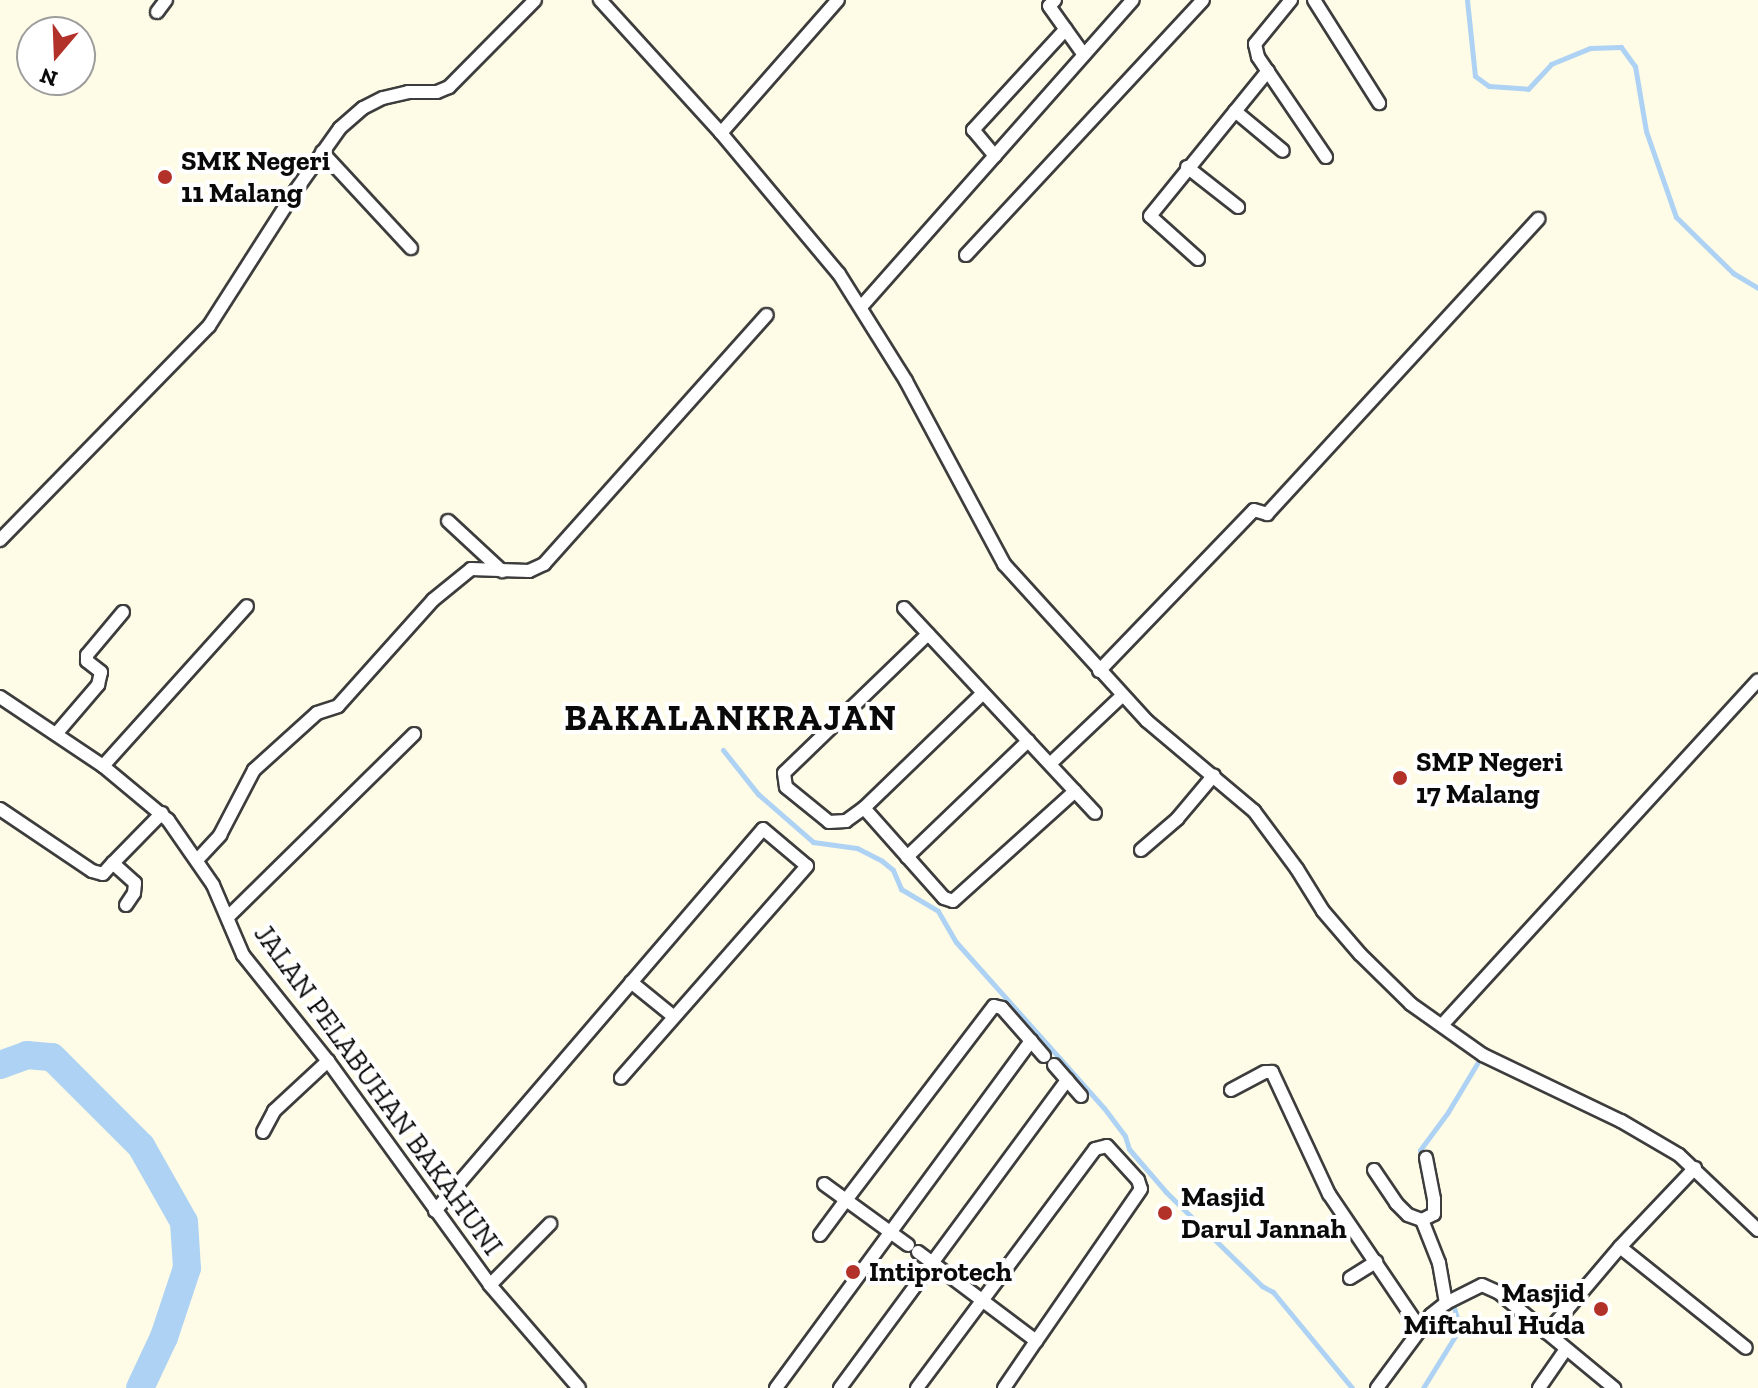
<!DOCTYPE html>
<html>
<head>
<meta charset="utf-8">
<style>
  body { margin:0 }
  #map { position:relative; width:1758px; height:1388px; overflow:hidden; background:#fefce7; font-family:"Zilla Slab",serif }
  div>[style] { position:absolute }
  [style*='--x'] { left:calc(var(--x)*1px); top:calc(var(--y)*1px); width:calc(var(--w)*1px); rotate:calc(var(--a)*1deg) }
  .stream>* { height:5px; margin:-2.5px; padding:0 2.5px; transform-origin:2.5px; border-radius:2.5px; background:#aed2f3 }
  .river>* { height:28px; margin:-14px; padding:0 14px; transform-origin:14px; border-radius:14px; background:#aed2f3 }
  .roads { filter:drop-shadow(2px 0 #3d3d3d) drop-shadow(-2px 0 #3d3d3d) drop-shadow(0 2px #3d3d3d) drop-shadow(0 -2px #3d3d3d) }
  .minor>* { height:12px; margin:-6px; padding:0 6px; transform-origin:6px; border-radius:6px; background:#fff }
  .dots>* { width:22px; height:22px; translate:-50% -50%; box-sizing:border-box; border:4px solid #fff; border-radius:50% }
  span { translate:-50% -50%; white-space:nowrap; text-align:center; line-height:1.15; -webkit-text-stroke:8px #fff; paint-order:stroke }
  .poi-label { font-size:28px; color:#0a0a0a; font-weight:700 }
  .left { translate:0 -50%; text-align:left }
  .right { translate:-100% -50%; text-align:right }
  .street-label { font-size:28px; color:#0a0a0a }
  .district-label { font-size:36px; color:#0a0a0a; font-weight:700; letter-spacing:2px }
  .north { position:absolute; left:16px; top:16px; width:80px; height:80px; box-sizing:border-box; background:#fff; border:2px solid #9d9d9d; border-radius:50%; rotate:199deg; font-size:22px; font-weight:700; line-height:32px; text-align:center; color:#0a0a0a }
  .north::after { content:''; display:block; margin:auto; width:28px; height:36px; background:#b23129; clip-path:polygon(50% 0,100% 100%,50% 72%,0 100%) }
</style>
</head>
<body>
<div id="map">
  <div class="stream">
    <div style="--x:1467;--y:0;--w:76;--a:84"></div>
    <div style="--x:1475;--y:76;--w:17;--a:36"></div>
    <div style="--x:1489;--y:86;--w:39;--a:4"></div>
    <div style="--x:1528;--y:89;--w:34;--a:-47"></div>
    <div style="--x:1551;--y:64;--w:42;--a:-22.3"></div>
    <div style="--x:1590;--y:48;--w:31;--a:-2"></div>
    <div style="--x:1621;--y:47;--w:24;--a:54"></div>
    <div style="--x:1635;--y:66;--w:66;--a:80.4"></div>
    <div style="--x:1646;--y:131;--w:91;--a:70.8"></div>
    <div style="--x:1676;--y:217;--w:80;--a:44.5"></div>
    <div style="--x:1733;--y:273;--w:29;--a:31"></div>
    <div style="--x:723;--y:750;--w:56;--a:51.5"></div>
    <div style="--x:758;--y:794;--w:73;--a:41.1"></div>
    <div style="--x:813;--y:842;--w:44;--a:7.8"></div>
    <div style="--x:857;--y:848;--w:28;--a:27"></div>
    <div style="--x:882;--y:861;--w:14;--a:39"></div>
    <div style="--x:893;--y:870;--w:21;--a:67"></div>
    <div style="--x:901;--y:889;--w:43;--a:30.7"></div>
    <div style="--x:938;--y:911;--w:36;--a:60"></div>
    <div style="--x:956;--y:942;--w:222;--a:48.3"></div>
    <div style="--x:1104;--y:1108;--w:35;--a:53"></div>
    <div style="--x:1125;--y:1136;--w:14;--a:73"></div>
    <div style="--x:1129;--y:1149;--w:57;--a:49.3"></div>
    <div style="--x:1166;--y:1192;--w:134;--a:44.4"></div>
    <div style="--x:1262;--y:1286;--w:13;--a:29"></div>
    <div style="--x:1273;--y:1292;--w:124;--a:50.5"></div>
    <div style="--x:1423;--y:1167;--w:17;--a:-100"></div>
    <div style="--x:1420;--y:1150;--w:47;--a:-53.6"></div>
    <div style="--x:1448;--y:1112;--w:58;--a:-59"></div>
    <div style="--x:1423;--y:1388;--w:65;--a:-58.3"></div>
    <div style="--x:1457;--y:1333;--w:8;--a:-76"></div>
    <div style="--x:1459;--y:1325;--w:19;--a:-106"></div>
  </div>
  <div class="river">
    <div style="--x:0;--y:1065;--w:29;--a:-20"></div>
    <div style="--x:27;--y:1055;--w:25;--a:5"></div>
    <div style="--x:52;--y:1057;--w:126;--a:45"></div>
    <div style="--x:141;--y:1146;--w:87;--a:60.5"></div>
    <div style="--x:184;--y:1222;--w:46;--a:86.3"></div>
    <div style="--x:187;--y:1268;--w:73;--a:108.4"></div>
    <div style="--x:164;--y:1337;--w:56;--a:115.2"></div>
  </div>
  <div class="roads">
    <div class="minor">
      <div style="--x:600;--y:0;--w:180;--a:47.7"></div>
      <div style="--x:721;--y:133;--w:184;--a:50.1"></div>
      <div style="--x:839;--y:274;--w:126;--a:57.9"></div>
      <div style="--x:906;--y:381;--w:208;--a:61.8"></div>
      <div style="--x:1004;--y:564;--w:212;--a:47.7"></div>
      <div style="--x:1147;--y:721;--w:140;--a:40.1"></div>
      <div style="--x:1254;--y:811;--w:72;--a:53.4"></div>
      <div style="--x:1297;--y:869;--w:49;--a:58.2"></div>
      <div style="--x:1323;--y:911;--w:57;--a:49.3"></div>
      <div style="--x:1360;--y:954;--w:71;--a:44.4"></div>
      <div style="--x:1411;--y:1004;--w:88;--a:35.3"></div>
      <div style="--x:1483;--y:1055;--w:153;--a:25.6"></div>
      <div style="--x:1621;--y:1121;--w:67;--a:30.4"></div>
      <div style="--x:1679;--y:1155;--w:109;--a:43.5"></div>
      <div style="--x:1055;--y:0;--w:8;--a:135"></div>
      <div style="--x:1049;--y:6;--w:60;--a:54.5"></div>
      <div style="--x:1291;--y:0;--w:57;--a:129.3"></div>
      <div style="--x:1255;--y:44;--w:13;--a:77"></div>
      <div style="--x:1258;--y:57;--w:121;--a:55.8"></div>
      <div style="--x:1314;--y:0;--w:122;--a:57.7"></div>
      <div style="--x:157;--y:12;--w:15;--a:-53"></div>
      <div style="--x:1235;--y:111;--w:62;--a:39.8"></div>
      <div style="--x:721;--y:133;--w:177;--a:-48.7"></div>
      <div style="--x:322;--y:152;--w:131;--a:47.2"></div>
      <div style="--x:995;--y:156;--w:34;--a:-130"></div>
      <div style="--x:973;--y:130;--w:137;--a:-47.4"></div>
      <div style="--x:1187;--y:167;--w:65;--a:38.1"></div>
      <div style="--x:966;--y:255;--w:348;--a:-47.1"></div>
      <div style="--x:1198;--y:259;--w:64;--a:-138.1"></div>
      <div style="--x:1150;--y:216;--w:187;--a:-50.9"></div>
      <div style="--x:861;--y:307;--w:410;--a:-48.5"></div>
      <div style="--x:448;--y:521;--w:74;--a:42.8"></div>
      <div style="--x:0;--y:540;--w:299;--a:-45.7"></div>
      <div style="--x:209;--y:326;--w:161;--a:-57.4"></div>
      <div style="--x:296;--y:190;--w:76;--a:-54.6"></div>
      <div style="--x:340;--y:128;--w:30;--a:-41"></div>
      <div style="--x:363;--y:108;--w:22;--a:-27"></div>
      <div style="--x:383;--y:98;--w:26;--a:-13"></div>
      <div style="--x:408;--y:92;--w:29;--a:0"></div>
      <div style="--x:437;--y:92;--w:13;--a:-23"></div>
      <div style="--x:449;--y:87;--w:122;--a:-45.3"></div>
      <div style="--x:904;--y:608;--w:280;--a:47"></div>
      <div style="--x:928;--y:634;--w:200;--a:136"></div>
      <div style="--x:784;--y:773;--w:14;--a:82"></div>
      <div style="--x:786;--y:787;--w:55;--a:39.1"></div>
      <div style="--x:829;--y:822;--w:17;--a:-3"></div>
      <div style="--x:846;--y:821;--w:22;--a:-36"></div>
      <div style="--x:864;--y:808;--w:120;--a:48.4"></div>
      <div style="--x:944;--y:898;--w:9;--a:18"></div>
      <div style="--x:953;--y:901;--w:164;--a:-42"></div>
      <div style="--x:1099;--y:671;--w:223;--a:-46.1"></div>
      <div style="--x:1254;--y:510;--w:14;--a:17"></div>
      <div style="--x:1267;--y:514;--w:401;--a:-47.4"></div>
      <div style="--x:0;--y:697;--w:124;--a:33.8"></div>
      <div style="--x:103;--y:766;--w:85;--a:39.7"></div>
      <div style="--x:168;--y:820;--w:79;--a:55.3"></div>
      <div style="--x:213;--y:885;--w:76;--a:66.8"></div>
      <div style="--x:243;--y:955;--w:136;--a:51.3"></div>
      <div style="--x:328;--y:1061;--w:276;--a:54.1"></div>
      <div style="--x:490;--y:1285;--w:136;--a:49.2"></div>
      <div style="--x:56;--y:734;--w:65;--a:-49.4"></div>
      <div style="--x:98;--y:685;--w:13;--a:-77"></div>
      <div style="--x:101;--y:672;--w:18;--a:-142"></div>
      <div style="--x:87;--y:661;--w:6;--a:-90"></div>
      <div style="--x:87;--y:655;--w:56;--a:-50.1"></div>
      <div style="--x:1050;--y:764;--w:99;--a:-43.4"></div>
      <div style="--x:103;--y:766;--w:215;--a:-48"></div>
      <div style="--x:864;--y:808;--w:165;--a:-44"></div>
      <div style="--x:0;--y:809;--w:111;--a:34"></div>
      <div style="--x:92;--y:871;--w:11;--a:15"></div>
      <div style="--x:103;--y:874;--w:15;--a:-48"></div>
      <div style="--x:1141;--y:850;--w:48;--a:-40.7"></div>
      <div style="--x:1177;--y:819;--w:57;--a:-49.9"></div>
      <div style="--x:907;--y:857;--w:168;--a:-43.8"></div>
      <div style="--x:198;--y:859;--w:33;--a:-47"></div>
      <div style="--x:220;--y:835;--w:73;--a:-62.4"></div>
      <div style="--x:254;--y:770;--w:85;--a:-42.1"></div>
      <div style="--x:317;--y:713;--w:22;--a:-18"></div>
      <div style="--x:338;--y:706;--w:142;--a:-48.1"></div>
      <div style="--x:433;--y:600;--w:49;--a:-39.2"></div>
      <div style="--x:471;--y:569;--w:58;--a:2"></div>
      <div style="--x:529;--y:571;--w:17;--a:-25"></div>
      <div style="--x:544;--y:564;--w:334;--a:-48.2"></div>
      <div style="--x:126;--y:905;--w:14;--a:-56"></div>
      <div style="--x:134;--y:893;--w:10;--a:-84"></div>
      <div style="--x:135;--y:883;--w:30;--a:-138"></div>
      <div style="--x:113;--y:863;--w:70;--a:-45.6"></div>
      <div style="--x:228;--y:917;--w:261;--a:-44.5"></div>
      <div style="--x:631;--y:982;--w:55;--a:39.1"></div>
      <div style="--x:1443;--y:1024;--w:466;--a:-47.5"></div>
      <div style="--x:1054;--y:1065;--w:41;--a:48.9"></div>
      <div style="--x:1231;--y:1090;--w:38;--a:-28"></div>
      <div style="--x:1265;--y:1072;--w:7;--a:0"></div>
      <div style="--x:1272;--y:1072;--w:135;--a:65"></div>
      <div style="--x:1329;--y:1194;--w:161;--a:55.9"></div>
      <div style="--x:263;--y:1132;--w:24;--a:-62"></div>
      <div style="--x:274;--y:1111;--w:74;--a:-42.8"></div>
      <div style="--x:1374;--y:1170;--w:40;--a:56"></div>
      <div style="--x:1396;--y:1203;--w:17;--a:45"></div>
      <div style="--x:1408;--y:1215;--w:15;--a:20"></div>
      <div style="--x:1422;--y:1220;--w:13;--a:-27"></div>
      <div style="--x:1434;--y:1214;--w:15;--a:-90"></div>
      <div style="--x:1434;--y:1199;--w:42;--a:-101"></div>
      <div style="--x:435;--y:1211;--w:503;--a:-49.35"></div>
      <div style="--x:763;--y:829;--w:57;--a:40.1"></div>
      <div style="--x:807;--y:866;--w:282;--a:131.3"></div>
      <div style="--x:1422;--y:1220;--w:46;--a:68.4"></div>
      <div style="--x:1439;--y:1263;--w:41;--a:80.1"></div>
      <div style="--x:820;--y:1235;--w:44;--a:-53.4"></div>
      <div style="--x:846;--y:1200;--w:27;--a:-144"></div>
      <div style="--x:908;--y:1245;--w:77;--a:-144"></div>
      <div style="--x:846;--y:1200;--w:244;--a:-52.7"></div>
      <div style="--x:994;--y:1006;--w:8;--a:14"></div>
      <div style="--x:1002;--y:1008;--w:44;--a:48.7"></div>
      <div style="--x:1620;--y:1247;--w:161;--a:38.7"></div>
      <div style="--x:918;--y:1252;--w:148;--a:37"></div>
      <div style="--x:1036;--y:1341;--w:57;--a:124.2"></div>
      <div style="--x:1350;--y:1278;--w:31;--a:-32"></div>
      <div style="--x:490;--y:1285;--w:86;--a:-45.5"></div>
      <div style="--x:1547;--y:1333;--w:113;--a:-49.7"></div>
      <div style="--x:1620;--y:1247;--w:109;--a:-46.5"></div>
      <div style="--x:776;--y:1388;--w:431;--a:-53.7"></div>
      <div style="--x:1031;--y:1041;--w:20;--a:49"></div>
      <div style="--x:840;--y:1388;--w:383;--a:-53.6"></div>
      <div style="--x:917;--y:1388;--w:298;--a:-53.3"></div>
      <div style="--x:1095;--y:1149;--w:12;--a:-14"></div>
      <div style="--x:1107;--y:1146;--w:46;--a:47.6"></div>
      <div style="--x:1138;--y:1180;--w:9;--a:72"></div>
      <div style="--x:1141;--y:1189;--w:185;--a:124.6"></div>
      <div style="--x:1377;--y:1388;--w:91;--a:-53.5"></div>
      <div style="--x:1431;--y:1315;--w:19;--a:-39"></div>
      <div style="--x:1446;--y:1303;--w:40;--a:-26.6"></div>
      <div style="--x:1482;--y:1285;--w:17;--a:24"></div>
      <div style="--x:1498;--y:1292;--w:151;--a:39.6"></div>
      <div style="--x:1539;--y:1388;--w:47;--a:-55.3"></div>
    </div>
  </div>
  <div class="dots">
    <div style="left:165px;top:177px;background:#b23129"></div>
    <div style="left:1400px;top:778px;background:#b23129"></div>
    <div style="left:1165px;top:1213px;background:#b23129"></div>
    <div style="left:853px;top:1272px;background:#b23129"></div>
    <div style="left:1601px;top:1309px;background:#b23129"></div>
  </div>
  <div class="poi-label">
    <span class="left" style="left:181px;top:177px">SMK Negeri<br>11 Malang</span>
    <span class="left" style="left:1416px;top:778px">SMP Negeri<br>17 Malang</span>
    <span class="left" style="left:1181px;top:1213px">Masjid<br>Darul Jannah</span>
    <span class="left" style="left:869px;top:1272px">Intiprotech</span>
    <span class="right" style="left:1585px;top:1309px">Masjid<br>Miftahul Huda</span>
  </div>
  <div class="street-label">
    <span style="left:378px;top:1090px;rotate:54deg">JALAN PELABUHAN BAKAHUNI</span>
  </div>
  <div class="district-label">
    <span style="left:731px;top:718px">BAKALANKRAJAN</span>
  </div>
  <div class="north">N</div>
</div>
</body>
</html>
